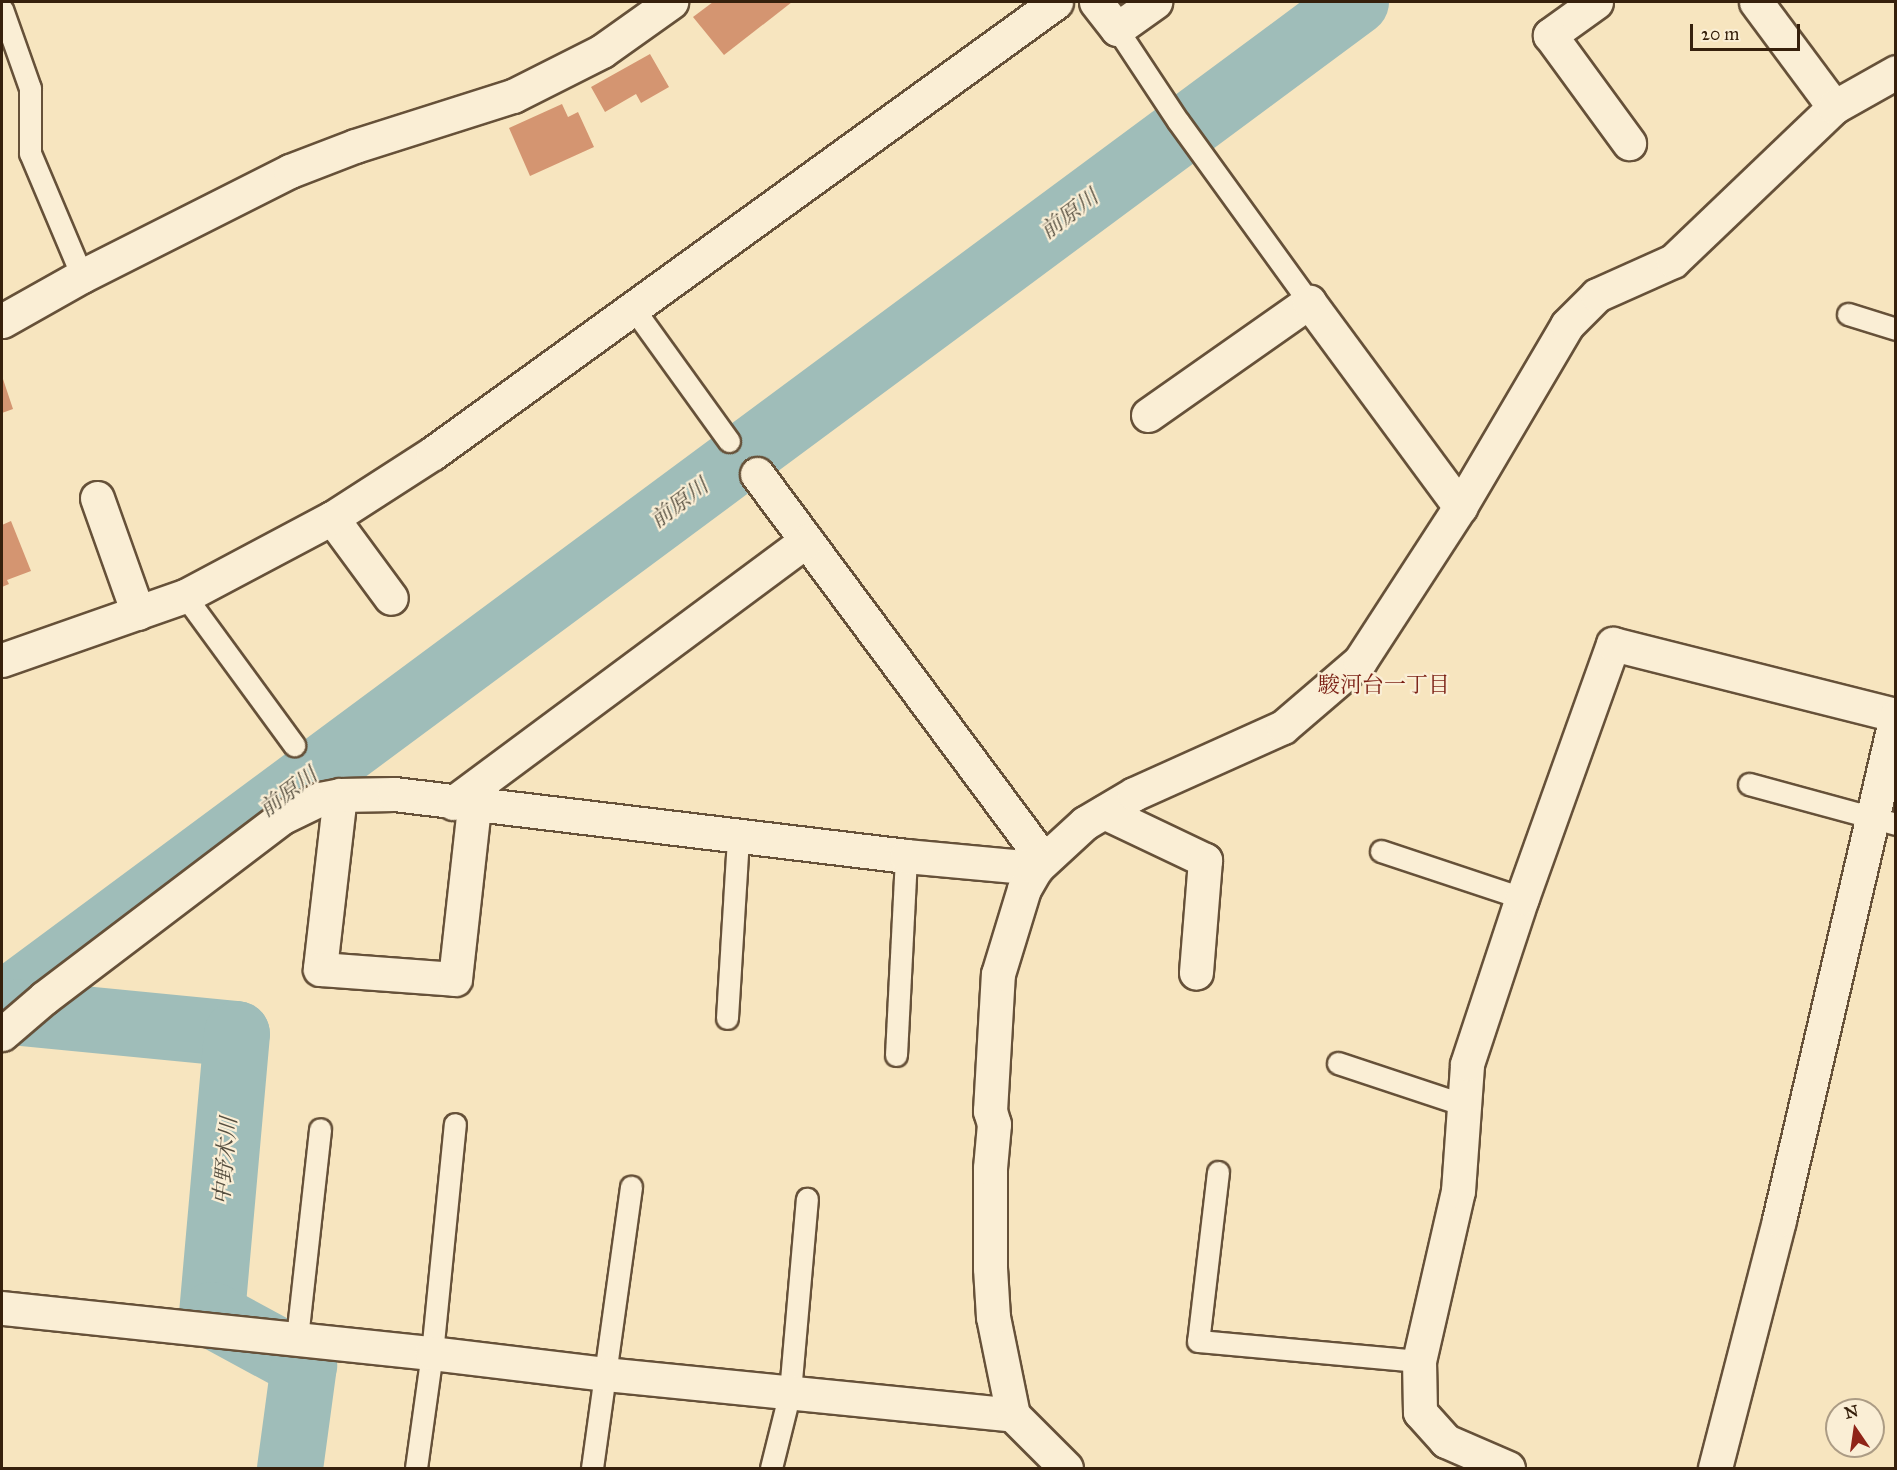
<!DOCTYPE html>
<html>
<head>
<meta charset="utf-8">
<style>
  body { margin:0 }
  #map { position:relative; width:1897px; height:1470px; overflow:hidden; background:#f7e5bf; font-family:"IM FELL Great Primer","Noto Serif JP",serif }
  div>[style] { position:absolute }
  [style*='--x'] { left:calc(var(--x)*1px); top:calc(var(--y)*1px); width:calc(var(--w)*1px); rotate:calc(var(--a)*1deg) }
  .river>* { height:66px; margin:-33px; padding:0 33px; transform-origin:33px; border-radius:33px; background:#9fbdb9 }
  .building>* { inset:0; background:#d49571 }
  .roads { filter:drop-shadow(2px 0 #665139) drop-shadow(-2px 0 #665139) drop-shadow(0 2px #665139) drop-shadow(0 -2px #665139) }
  .service>* { height:21px; margin:-10.5px; padding:0 10.5px; transform-origin:10.5px; border-radius:10.5px; background:#faeed5 }
  .minor>* { height:33px; margin:-16.5px; padding:0 16.5px; transform-origin:16.5px; border-radius:16.5px; background:#faeed5 }
  .tertiary>* { height:33px; margin:-16.5px; padding:0 16.5px; transform-origin:16.5px; border-radius:16.5px; background:#faeed5 }
  span { translate:-50% -50%; white-space:nowrap; text-align:center; line-height:1.15; -webkit-text-stroke:4.5px #faeed5; paint-order:stroke }
  .water-label { font-size:22px; color:#564f40; font-style:italic }
  .neighbourhood-label { font-size:22px; color:#7a1f14 }
  .frame { position:absolute; inset:0; border:3px solid #36200c; pointer-events:none }
  .north { position:absolute; left:1825px; top:1398px; width:60px; height:60px; box-sizing:border-box; background:#faeed5; border:2px solid #ac9c85; border-radius:50%; rotate:347deg; font-size:16px; font-weight:700; line-height:24px; text-align:center; color:#36200c }
  .north::after { content:''; display:block; margin:auto; width:21px; height:27px; background:#8f2418; clip-path:polygon(50% 0,100% 100%,50% 72%,0 100%) }
  .scale { position:absolute; left:1690px; top:24px; width:110px; height:27px; box-sizing:border-box; border:3px solid #36200c; border-top:0; padding-left:8px; font-size:18px; line-height:21px; white-space:nowrap; color:#36200c; -webkit-text-stroke:4px #faeed5; paint-order:stroke }
</style>
</head>
<body>
<div id="map">
  <div class="river">
    <div style="--x:2;--y:1005;--w:1685;--a:-36.53"></div>
    <div style="--x:2;--y:1011;--w:236;--a:5.6"></div>
    <div style="--x:237;--y:1034;--w:282;--a:95.1"></div>
    <div style="--x:212;--y:1315;--w:105;--a:28.5"></div>
    <div style="--x:304;--y:1365;--w:104;--a:97.7"></div>
  </div>
  <div class="building">
    <div style="clip-path:polygon(713px 2px,792px 2px,724px 55px,693px 17px)"></div>
    <div style="clip-path:polygon(650px 54px,669px 87px,641px 103px,636px 94px,605px 112px,591px 87px)"></div>
    <div style="clip-path:polygon(562px 104px,568px 117px,578px 112px,594px 147px,530px 176px,509px 128px)"></div>
    <div style="clip-path:polygon(2px 376px,13px 409px,2px 413px)"></div>
    <div style="clip-path:polygon(11px 521px,31px 571px,7px 580px,9px 584px,2px 587px,2px 525px)"></div>
  </div>
  <div class="roads">
    <div class="service">
      <div style="--x:2;--y:9;--w:84;--a:70.5"></div>
      <div style="--x:30;--y:88;--w:65;--a:90"></div>
      <div style="--x:30;--y:153;--w:134;--a:67.1"></div>
      <div style="--x:1117;--y:29;--w:110;--a:56.5"></div>
      <div style="--x:1178;--y:121;--w:223;--a:54.1"></div>
      <div style="--x:633;--y:308;--w:164;--a:54.2"></div>
      <div style="--x:1848;--y:314;--w:50;--a:17.4"></div>
      <div style="--x:185;--y:596;--w:185;--a:53.8"></div>
      <div style="--x:1749;--y:784;--w:152;--a:15.2"></div>
      <div style="--x:1381;--y:851;--w:149;--a:18.4"></div>
      <div style="--x:727;--y:1018;--w:181;--a:-86.5"></div>
      <div style="--x:896;--y:1055;--w:199;--a:-87.1"></div>
      <div style="--x:1338;--y:1063;--w:133;--a:18.4"></div>
      <div style="--x:1218;--y:1172;--w:170;--a:96.7"></div>
      <div style="--x:1198;--y:1341;--w:222;--a:5.2"></div>
      <div style="--x:297;--y:1338;--w:210;--a:-83.7"></div>
      <div style="--x:416;--y:1468;--w:116;--a:-82.1"></div>
      <div style="--x:432;--y:1353;--w:230;--a:-84.3"></div>
      <div style="--x:592;--y:1468;--w:284;--a:-82.1"></div>
      <div style="--x:771;--y:1468;--w:78;--a:-76"></div>
      <div style="--x:790;--y:1392;--w:194;--a:-85"></div>
    </div>
    <div class="minor">
      <div style="--x:1096;--y:2;--w:34;--a:52"></div>
      <div style="--x:1117;--y:29;--w:47;--a:-35.4"></div>
      <div style="--x:1596;--y:2;--w:57;--a:144.3"></div>
      <div style="--x:1550;--y:35;--w:134;--a:53.8"></div>
      <div style="--x:1756;--y:2;--w:131;--a:53.4"></div>
      <div style="--x:1148;--y:415;--w:197;--a:-35.1"></div>
      <div style="--x:1309;--y:302;--w:255;--a:53.6"></div>
      <div style="--x:757;--y:474;--w:481;--a:53.4"></div>
      <div style="--x:97;--y:498;--w:122;--a:70.4"></div>
      <div style="--x:332;--y:518;--w:99;--a:53.6"></div>
      <div style="--x:2;--y:660;--w:194;--a:-19.3"></div>
      <div style="--x:185;--y:596;--w:166;--a:-28"></div>
      <div style="--x:332;--y:518;--w:120;--a:-32.8"></div>
      <div style="--x:433;--y:453;--w:769;--a:-35.9"></div>
      <div style="--x:340;--y:795;--w:175;--a:96.6"></div>
      <div style="--x:320;--y:969;--w:135;--a:4.2"></div>
      <div style="--x:455;--y:979;--w:174;--a:-83.7"></div>
      <div style="--x:453;--y:803;--w:440;--a:-36.6"></div>
      <div style="--x:1104;--y:812;--w:112;--a:25.4"></div>
      <div style="--x:1205;--y:860;--w:113;--a:94.6"></div>
      <div style="--x:2;--y:1034;--w:55;--a:-40.6"></div>
      <div style="--x:44;--y:998;--w:298;--a:-37.2"></div>
      <div style="--x:281;--y:818;--w:43;--a:-26"></div>
      <div style="--x:320;--y:799;--w:20;--a:-11"></div>
      <div style="--x:340;--y:795;--w:54;--a:-1.1"></div>
      <div style="--x:394;--y:794;--w:516;--a:6.9"></div>
      <div style="--x:906;--y:856;--w:131;--a:5.3"></div>
      <div style="--x:2;--y:1308;--w:432;--a:6"></div>
      <div style="--x:432;--y:1353;--w:174;--a:6.9"></div>
      <div style="--x:605;--y:1374;--w:410;--a:5.7"></div>
      <div style="--x:1066;--y:1468;--w:75;--a:-135"></div>
      <div style="--x:1013;--y:1415;--w:100;--a:-101.5"></div>
      <div style="--x:993;--y:1317;--w:49;--a:-93.5"></div>
      <div style="--x:990;--y:1268;--w:100;--a:-90"></div>
      <div style="--x:990;--y:1168;--w:44;--a:-84.8"></div>
      <div style="--x:994;--y:1124;--w:14;--a:-107"></div>
      <div style="--x:990;--y:1111;--w:137;--a:-86.7"></div>
      <div style="--x:998;--y:974;--w:89;--a:-73"></div>
      <div style="--x:1024;--y:889;--w:24;--a:-60"></div>
      <div style="--x:1036;--y:868;--w:67;--a:-42.6"></div>
      <div style="--x:1085;--y:823;--w:57;--a:-30.6"></div>
      <div style="--x:1134;--y:794;--w:163;--a:-24.2"></div>
      <div style="--x:1283;--y:727;--w:101;--a:-40.6"></div>
      <div style="--x:1360;--y:661;--w:184;--a:-57"></div>
      <div style="--x:1460;--y:507;--w:211;--a:-59.5"></div>
      <div style="--x:1567;--y:325;--w:42;--a:-45"></div>
      <div style="--x:1597;--y:295;--w:83;--a:-24.1"></div>
      <div style="--x:1673;--y:261;--w:223;--a:-43.7"></div>
      <div style="--x:1834;--y:107;--w:71;--a:-29.4"></div>
      <div style="--x:1508;--y:1468;--w:68;--a:-156.5"></div>
      <div style="--x:1446;--y:1441;--w:39;--a:-132"></div>
      <div style="--x:1420;--y:1412;--w:51;--a:-91.1"></div>
      <div style="--x:1419;--y:1361;--w:174;--a:-77.1"></div>
      <div style="--x:1458;--y:1191;--w:127;--a:-85.9"></div>
      <div style="--x:1467;--y:1064;--w:175;--a:-71.7"></div>
      <div style="--x:1522;--y:898;--w:270;--a:-70.3"></div>
      <div style="--x:1613;--y:644;--w:292;--a:14.1"></div>
      <div style="--x:1715;--y:1468;--w:256;--a:-75.5"></div>
      <div style="--x:1779;--y:1220;--w:517;--a:-76.93"></div>
    </div>
    <div class="tertiary">
      <div style="--x:2;--y:321;--w:92;--a:-29.4"></div>
      <div style="--x:82;--y:276;--w:233;--a:-26.8"></div>
      <div style="--x:290;--y:171;--w:70;--a:-21"></div>
      <div style="--x:355;--y:146;--w:166;--a:-17.6"></div>
      <div style="--x:513;--y:96;--w:100;--a:-26.8"></div>
      <div style="--x:602;--y:51;--w:85;--a:-35.4"></div>
    </div>
  </div>
  <div class="water-label">
    <span style="left:1069px;top:214px;rotate:-37deg">前原川</span>
    <span style="left:679px;top:503px;rotate:-37deg">前原川</span>
    <span style="left:288px;top:792px;rotate:-37deg">前原川</span>
    <span style="left:225px;top:1161px;rotate:-85deg">中野木川</span>
  </div>
  <div class="neighbourhood-label">
    <span style="left:1384px;top:685px">駿河台一丁目</span>
  </div>
  <div class="frame"></div>
  <div class="north">N</div>
  <div class="scale">20 m</div>
</div>
</body>
</html>
